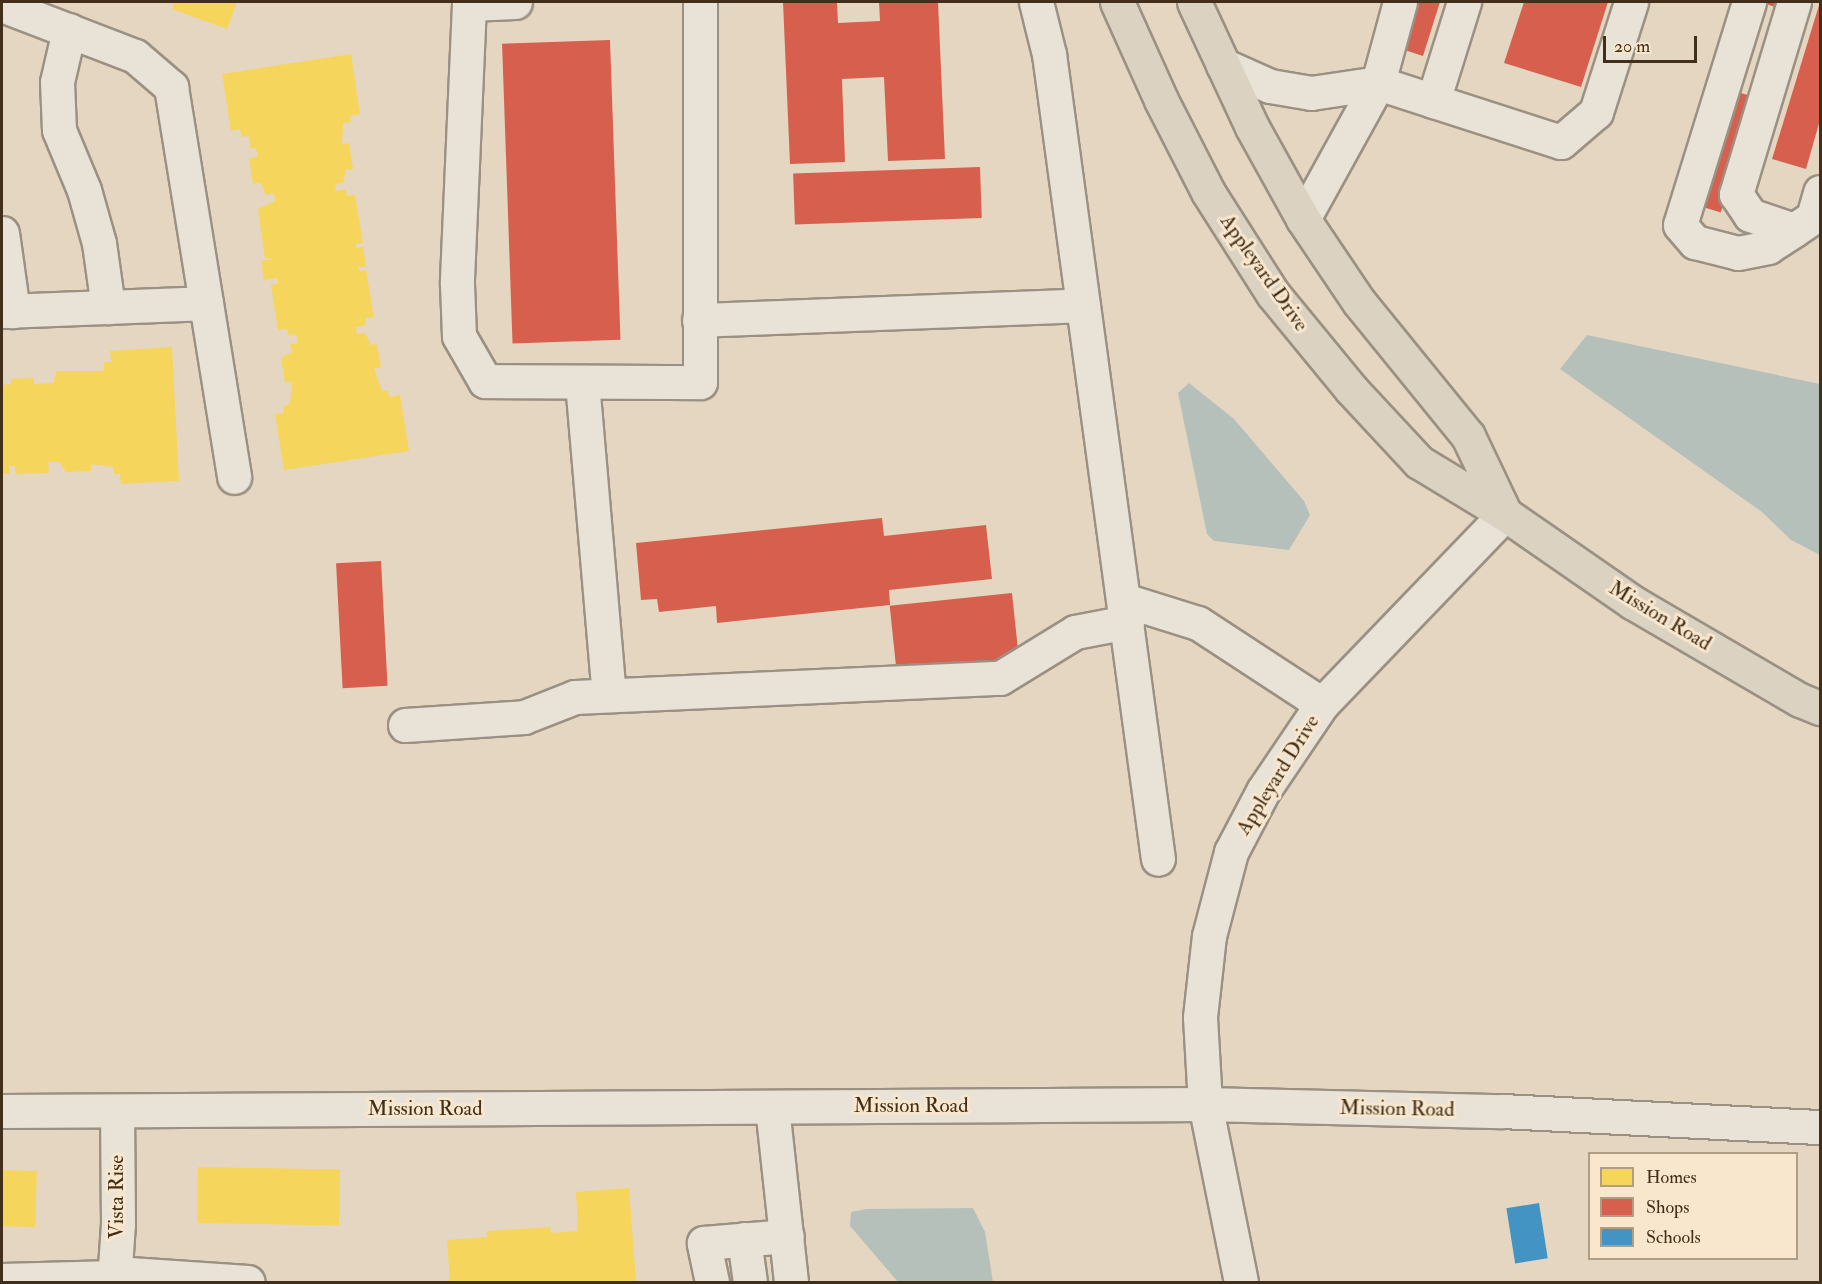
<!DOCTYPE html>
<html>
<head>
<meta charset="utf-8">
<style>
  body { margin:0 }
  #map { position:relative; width:1822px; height:1284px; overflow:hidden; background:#e5d6c1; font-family:"IM FELL Double Pica",serif }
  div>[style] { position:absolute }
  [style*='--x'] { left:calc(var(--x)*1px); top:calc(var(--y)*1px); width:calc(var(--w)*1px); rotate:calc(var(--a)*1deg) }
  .water>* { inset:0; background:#b6c0bb }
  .homes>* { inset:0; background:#f6d55c; transform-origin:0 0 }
  .shops>* { inset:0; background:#d6604d; transform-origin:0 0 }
  .schools>* { inset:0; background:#4393c3; transform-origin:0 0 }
  .roads { filter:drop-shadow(2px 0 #9b9183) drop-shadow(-2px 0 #9b9183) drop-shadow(0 2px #9b9183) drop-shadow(0 -2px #9b9183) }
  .minor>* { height:33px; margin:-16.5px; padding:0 16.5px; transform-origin:16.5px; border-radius:16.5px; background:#e9e2d7 }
  .major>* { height:33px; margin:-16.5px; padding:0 16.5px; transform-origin:16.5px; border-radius:16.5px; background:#dcd2c2 }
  span { translate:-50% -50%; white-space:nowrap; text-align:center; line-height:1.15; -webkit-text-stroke:6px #f8e6cd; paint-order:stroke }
  .street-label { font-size:21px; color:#412f1b }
  .frame { position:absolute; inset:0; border:3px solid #412f1b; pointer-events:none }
  .legend { position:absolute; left:1588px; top:1152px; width:210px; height:108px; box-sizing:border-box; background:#f8e6cd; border:2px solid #af9d86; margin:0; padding:8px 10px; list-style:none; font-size:18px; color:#412f1b }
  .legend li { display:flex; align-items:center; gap:12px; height:30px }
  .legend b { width:30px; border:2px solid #af9d86 }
  .scale { position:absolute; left:1603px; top:36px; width:94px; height:27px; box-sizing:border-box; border:3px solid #412f1b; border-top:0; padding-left:8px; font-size:18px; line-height:21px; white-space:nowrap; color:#412f1b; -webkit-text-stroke:4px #f8e6cd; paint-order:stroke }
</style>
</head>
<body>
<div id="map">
  <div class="water">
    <div style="clip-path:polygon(1587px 335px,1820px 384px,1820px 555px,1791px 540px,1762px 512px,1560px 369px)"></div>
    <div style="clip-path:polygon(1189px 383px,1234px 419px,1304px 501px,1310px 515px,1289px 550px,1214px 541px,1207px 534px,1178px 393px)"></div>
    <div style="clip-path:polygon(973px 1208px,985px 1232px,993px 1282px,898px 1282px,850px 1226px,851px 1212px,866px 1209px)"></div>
  </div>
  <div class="homes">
    <div style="clip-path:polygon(175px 2px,237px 2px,227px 29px,172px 9px)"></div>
    <div style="clip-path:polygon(351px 54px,360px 114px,350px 116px,351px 122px,343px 123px,342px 144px,349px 143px,353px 169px,346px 170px,343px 183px,335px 184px,336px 191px,346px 189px,347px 196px,355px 195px,363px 243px,356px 244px,356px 248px,363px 247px,366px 266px,358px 267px,359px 271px,366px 270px,374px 317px,365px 318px,366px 325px,356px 327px,357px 334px,365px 333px,371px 345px,377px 344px,381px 367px,374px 369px,382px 391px,388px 390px,389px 397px,400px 395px,409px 451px,284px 470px,275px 414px,284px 413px,283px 406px,290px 404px,292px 381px,285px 383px,281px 358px,292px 352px,290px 344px,298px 343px,296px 334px,288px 335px,287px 329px,278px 330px,271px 285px,278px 284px,278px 278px,264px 280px,261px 261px,274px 259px,265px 258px,258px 209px,275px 201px,274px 193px,266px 195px,260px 182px,253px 184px,249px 158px,258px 157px,256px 148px,251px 149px,249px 136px,242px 137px,240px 129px,231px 131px,222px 74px)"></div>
    <div style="clip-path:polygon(172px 347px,179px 481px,121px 484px,120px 474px,114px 474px,113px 467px,91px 464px,91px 471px,66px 472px,59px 462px,48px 462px,49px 473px,16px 474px,15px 466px,9px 466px,10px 474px,2px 474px,2px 385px,11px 384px,11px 379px,34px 378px,34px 384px,53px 383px,57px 371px,104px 371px,104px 362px,111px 362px,110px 351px)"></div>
    <div style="left:198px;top:1167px;width:142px;height:56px;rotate:1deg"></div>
    <div style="left:2px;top:1170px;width:35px;height:56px;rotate:2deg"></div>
    <div style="clip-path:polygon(629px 1188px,636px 1282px,450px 1282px,447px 1240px,487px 1237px,487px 1231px,550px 1227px,551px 1233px,578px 1231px,576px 1192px)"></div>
  </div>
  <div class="shops">
    <div style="clip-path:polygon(783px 2px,837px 2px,838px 23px,880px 21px,879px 2px,938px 2px,945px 159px,888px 161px,884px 77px,842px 79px,845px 162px,790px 164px)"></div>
    <div style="clip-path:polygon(1406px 2px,1440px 2px,1423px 56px,1392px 46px)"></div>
    <div style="clip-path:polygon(1524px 2px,1608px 2px,1581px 87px,1504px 63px)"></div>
    <div style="clip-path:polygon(1760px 2px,1776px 2px,1775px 7px)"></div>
    <div style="clip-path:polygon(1820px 2px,1820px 120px,1806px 169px,1772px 159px)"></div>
    <div style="left:610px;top:40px;width:300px;height:108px;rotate:88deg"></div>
    <div style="left:1708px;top:83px;width:50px;height:120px;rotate:17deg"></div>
    <div style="left:980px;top:167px;width:51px;height:187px;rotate:88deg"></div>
    <div style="clip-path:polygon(882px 518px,884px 536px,986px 525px,992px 579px,889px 590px,890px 605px,717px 623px,716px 606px,659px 612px,657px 599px,641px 600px,636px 543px)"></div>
    <div style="left:381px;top:561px;width:125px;height:45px;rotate:87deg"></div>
    <div style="left:1012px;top:593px;width:72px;height:123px;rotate:84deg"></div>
  </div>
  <div class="schools">
    <div style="left:1539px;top:1203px;width:56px;height:33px;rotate:81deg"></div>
  </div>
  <div class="roads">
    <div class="minor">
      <div style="--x:515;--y:2;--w:46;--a:177.5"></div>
      <div style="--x:469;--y:4;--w:280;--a:92.5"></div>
      <div style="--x:457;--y:284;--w:52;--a:87.8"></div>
      <div style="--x:459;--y:336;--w:52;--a:60"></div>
      <div style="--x:485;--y:381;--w:215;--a:0.3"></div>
      <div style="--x:700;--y:382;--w:380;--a:-90"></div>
      <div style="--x:1036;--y:2;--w:54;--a:76"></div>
      <div style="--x:1049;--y:54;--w:812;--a:82.29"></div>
      <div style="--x:1749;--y:2;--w:233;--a:107.2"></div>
      <div style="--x:1680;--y:225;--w:23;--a:49"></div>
      <div style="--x:1695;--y:242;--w:44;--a:14.3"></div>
      <div style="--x:1738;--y:253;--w:31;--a:-11"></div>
      <div style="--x:1768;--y:247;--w:31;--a:-33"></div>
      <div style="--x:1794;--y:2;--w:201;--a:106.8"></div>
      <div style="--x:1736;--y:194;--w:25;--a:56"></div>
      <div style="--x:1750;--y:215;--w:46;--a:18.8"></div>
      <div style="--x:1794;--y:230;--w:23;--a:-34"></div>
      <div style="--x:1813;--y:217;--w:26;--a:-74"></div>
      <div style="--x:2;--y:5;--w:142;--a:21"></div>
      <div style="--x:135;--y:56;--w:48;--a:40.7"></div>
      <div style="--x:171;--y:87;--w:395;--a:80.8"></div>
      <div style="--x:69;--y:30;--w:53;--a:103"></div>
      <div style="--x:57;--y:82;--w:48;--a:87.6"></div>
      <div style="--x:59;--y:130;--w:65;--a:67.4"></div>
      <div style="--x:84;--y:190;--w:55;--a:74.2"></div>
      <div style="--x:99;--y:243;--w:65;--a:82"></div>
      <div style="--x:1223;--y:65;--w:51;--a:24.1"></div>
      <div style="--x:1270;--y:86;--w:42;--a:9.7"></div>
      <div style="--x:1311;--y:93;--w:68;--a:-8.5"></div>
      <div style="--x:1378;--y:83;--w:192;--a:17.9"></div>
      <div style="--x:1561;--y:142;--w:46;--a:-40.6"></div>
      <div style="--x:1596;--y:112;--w:115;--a:-72.3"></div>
      <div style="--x:1433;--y:101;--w:104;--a:-72.6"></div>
      <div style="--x:1303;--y:219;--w:155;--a:-61.1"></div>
      <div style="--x:1378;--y:83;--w:84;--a:-74.8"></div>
      <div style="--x:2;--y:233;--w:79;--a:82"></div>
      <div style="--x:2;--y:311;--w:204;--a:-2.2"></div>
      <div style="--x:699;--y:320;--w:384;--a:-2.2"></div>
      <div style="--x:582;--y:382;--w:314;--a:85.1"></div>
      <div style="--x:1124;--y:600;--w:77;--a:17.3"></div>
      <div style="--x:1198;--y:623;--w:148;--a:33.2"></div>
      <div style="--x:405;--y:725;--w:119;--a:-3.8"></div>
      <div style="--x:524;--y:717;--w:55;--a:-21.4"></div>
      <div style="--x:575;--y:697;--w:425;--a:-2.6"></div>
      <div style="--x:1000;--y:678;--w:88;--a:-31.5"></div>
      <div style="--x:1075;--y:632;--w:53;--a:-10.9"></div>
      <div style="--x:772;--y:1107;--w:176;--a:83.8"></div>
      <div style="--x:2;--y:1111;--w:1203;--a:-0.33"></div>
      <div style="--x:1205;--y:1104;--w:297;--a:1.4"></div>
      <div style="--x:1502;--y:1111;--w:318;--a:2.9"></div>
      <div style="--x:744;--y:1239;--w:43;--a:82.1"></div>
      <div style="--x:115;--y:1273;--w:133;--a:3.9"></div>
      <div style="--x:2;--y:1280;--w:112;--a:-1.5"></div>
      <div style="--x:114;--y:1282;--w:58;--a:-86.1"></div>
      <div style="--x:118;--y:1224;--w:113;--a:-90.5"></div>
      <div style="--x:712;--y:1282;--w:40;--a:-102"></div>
      <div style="--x:704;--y:1243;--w:83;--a:-4.8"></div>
      <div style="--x:1241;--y:1282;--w:182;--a:-101.4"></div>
      <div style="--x:1205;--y:1104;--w:87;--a:-93.3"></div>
      <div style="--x:1200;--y:1017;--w:81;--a:-83.7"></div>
      <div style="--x:1209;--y:936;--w:87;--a:-75.3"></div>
      <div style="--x:1231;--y:852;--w:69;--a:-62.3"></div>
      <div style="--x:1263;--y:791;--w:105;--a:-55.9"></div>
      <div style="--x:1322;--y:704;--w:264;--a:-46.1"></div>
    </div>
    <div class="major">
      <div style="--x:1117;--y:2;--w:107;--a:65.8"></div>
      <div style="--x:1161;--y:100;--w:103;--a:62.9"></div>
      <div style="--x:1208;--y:192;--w:121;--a:57.5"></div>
      <div style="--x:1273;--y:294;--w:123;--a:50.6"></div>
      <div style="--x:1351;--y:389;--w:100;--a:47"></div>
      <div style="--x:1419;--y:462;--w:100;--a:31.2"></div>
      <div style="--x:1505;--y:514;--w:155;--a:34.7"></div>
      <div style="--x:1632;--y:602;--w:194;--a:30.3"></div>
      <div style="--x:1800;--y:700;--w:22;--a:22"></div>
      <div style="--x:1194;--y:2;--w:138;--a:65.1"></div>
      <div style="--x:1252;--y:127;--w:105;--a:61"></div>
      <div style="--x:1303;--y:219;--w:100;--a:56"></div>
      <div style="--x:1359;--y:302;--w:173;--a:50.9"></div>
      <div style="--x:1468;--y:436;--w:86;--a:64.6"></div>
    </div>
  </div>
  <div class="street-label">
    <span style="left:1264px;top:273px;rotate:55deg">Appleyard Drive</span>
    <span style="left:1660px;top:616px;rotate:31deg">Mission Road</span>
    <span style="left:1278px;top:775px;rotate:-58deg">Appleyard Drive</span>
    <span style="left:911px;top:1106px">Mission Road</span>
    <span style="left:425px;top:1109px">Mission Road</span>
    <span style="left:1397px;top:1109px;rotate:1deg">Mission Road</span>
    <span style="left:117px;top:1197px;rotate:-90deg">Vista Rise</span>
  </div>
  <div class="frame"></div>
  <ul class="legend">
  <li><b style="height:16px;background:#f6d55c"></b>Homes</li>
  <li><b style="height:16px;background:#d6604d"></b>Shops</li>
  <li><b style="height:16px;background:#4393c3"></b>Schools</li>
  </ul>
  <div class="scale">20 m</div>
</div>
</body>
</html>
